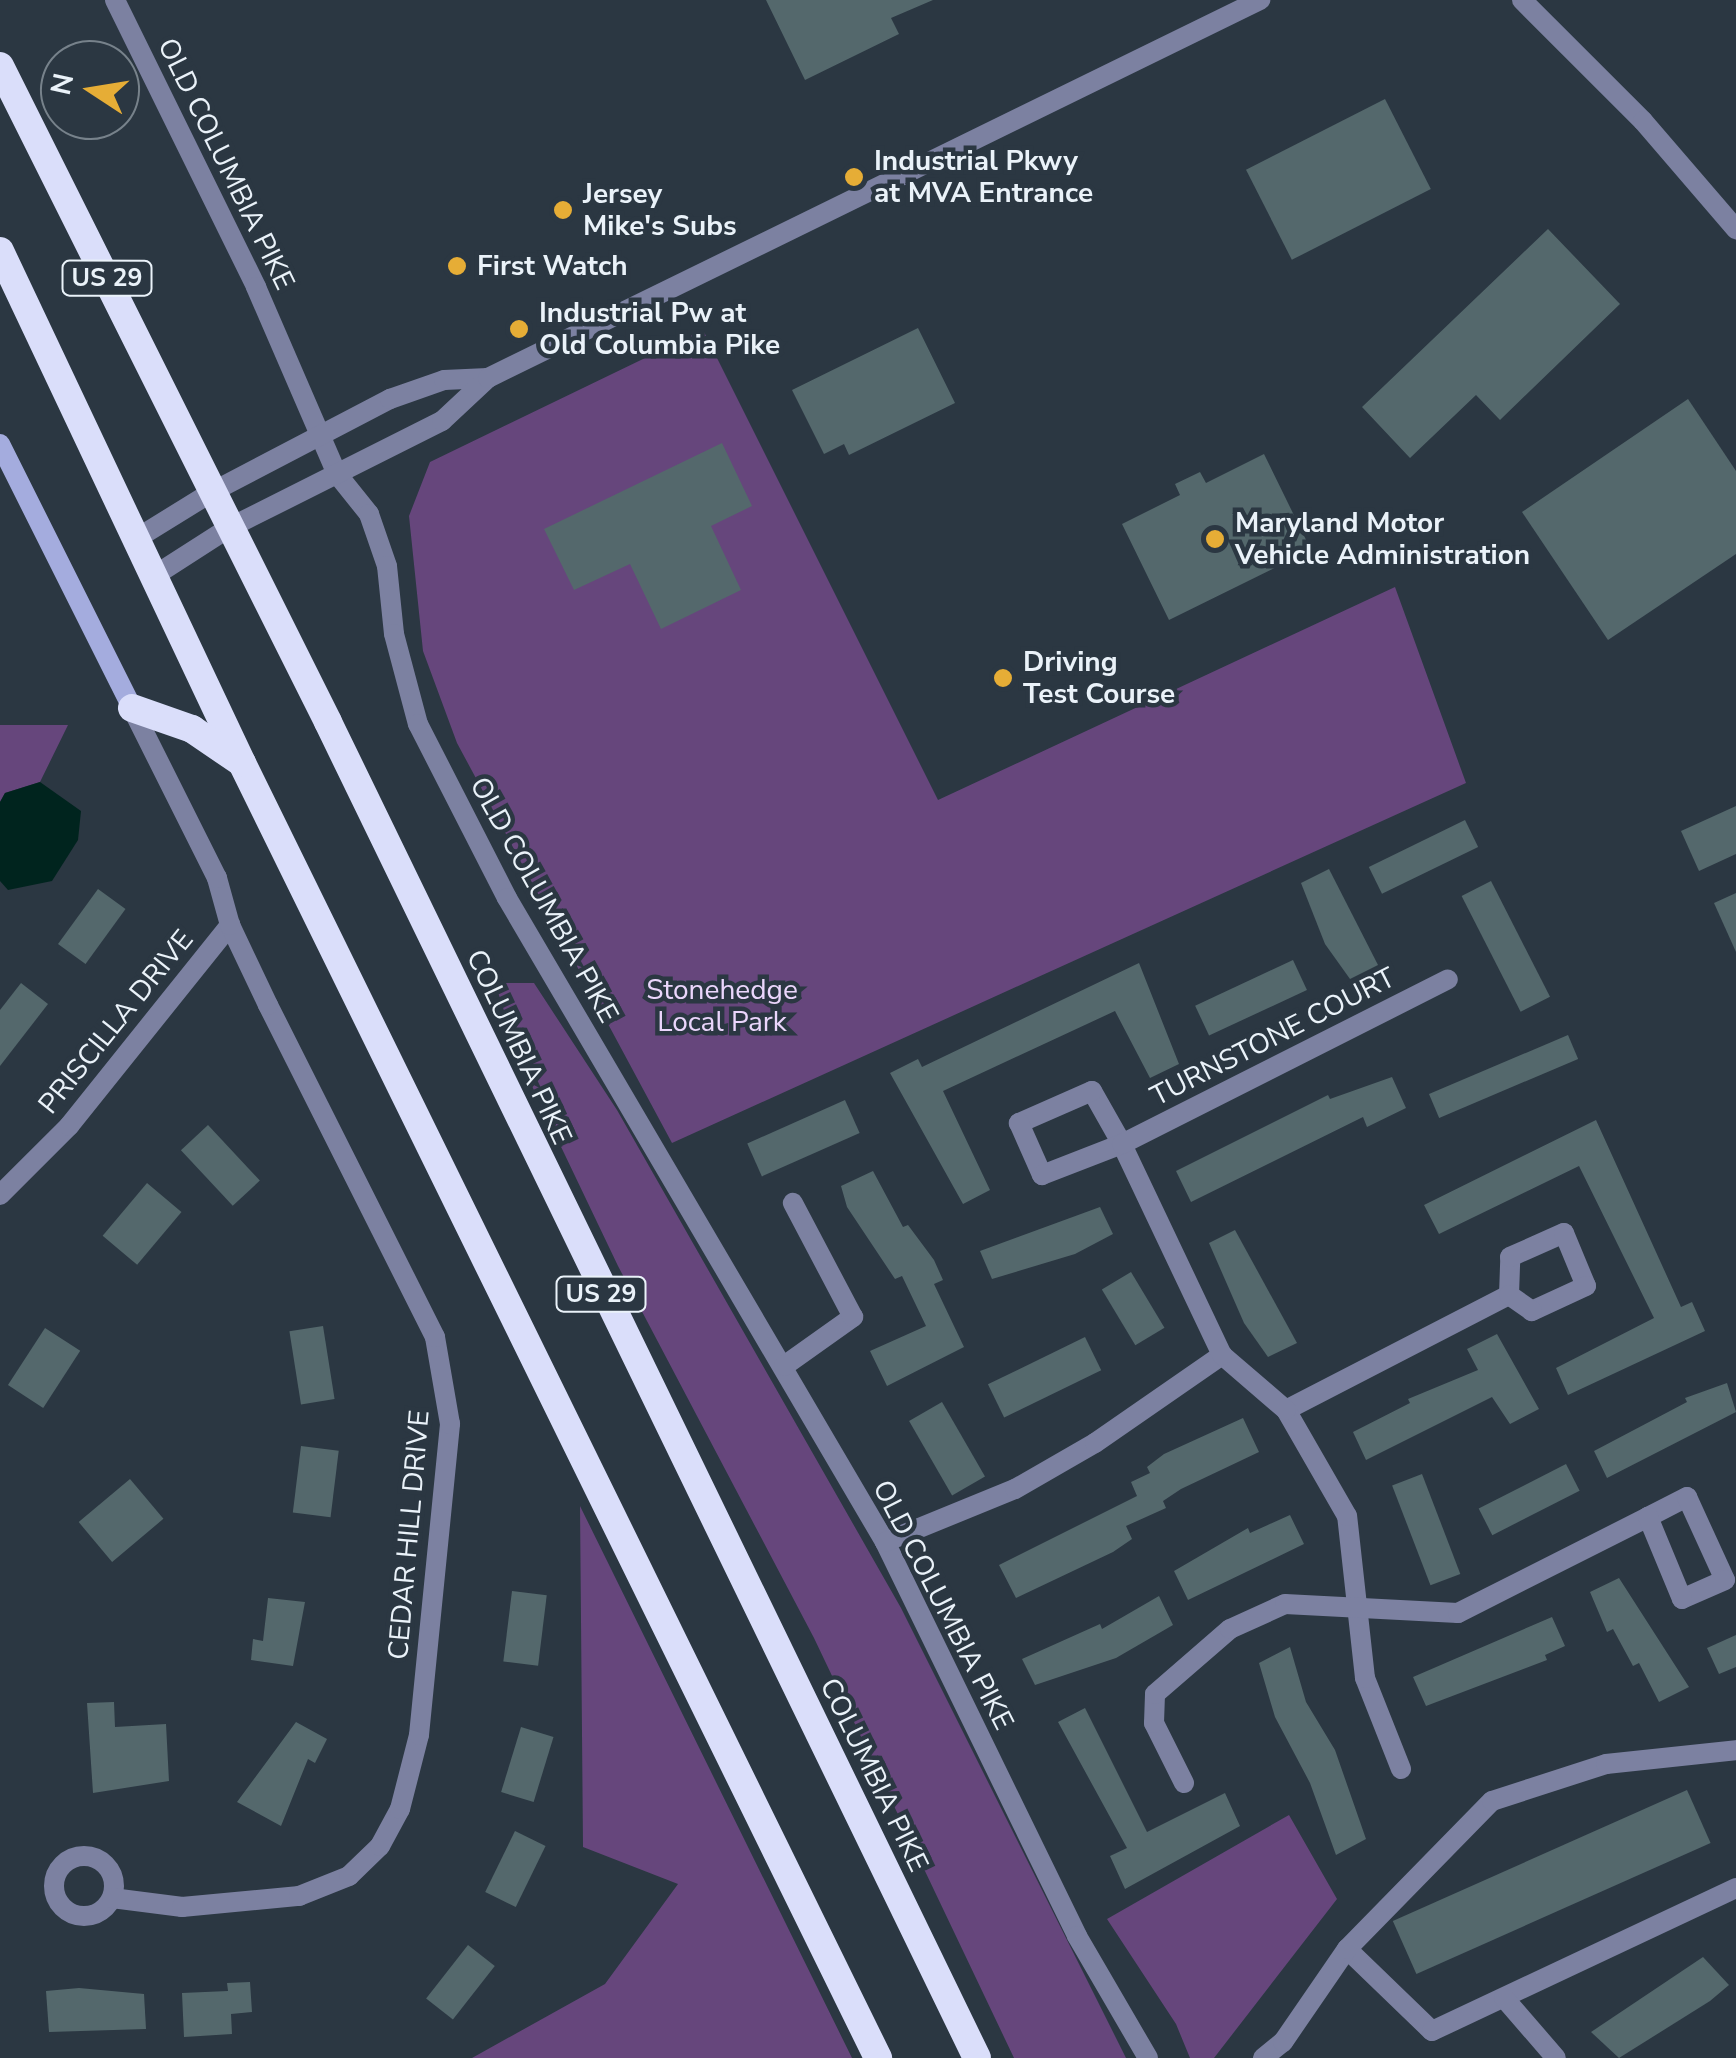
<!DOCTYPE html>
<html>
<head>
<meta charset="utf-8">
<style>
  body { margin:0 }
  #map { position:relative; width:1736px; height:2058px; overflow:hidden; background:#2b3742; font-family:"Nunito Sans",sans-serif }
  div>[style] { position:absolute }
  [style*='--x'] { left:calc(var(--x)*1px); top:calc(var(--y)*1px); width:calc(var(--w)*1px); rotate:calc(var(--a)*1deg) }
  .green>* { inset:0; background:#66467c }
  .water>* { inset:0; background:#00241e }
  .building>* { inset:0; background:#54686c; transform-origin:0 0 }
  .minor>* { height:20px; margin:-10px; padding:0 10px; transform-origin:10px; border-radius:10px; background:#7c81a1 }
  .minor>.ring { margin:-10px; padding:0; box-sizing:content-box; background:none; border:20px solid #7c81a1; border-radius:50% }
  .tertiary>* { height:20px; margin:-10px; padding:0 10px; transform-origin:10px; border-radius:10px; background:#7c81a1 }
  .secondary>* { height:20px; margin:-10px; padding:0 10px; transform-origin:10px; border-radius:10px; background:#a4acde }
  .trunk>* { height:28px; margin:-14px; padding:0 14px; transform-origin:14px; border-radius:14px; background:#dadefa }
  .dots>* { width:28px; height:28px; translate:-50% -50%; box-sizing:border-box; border:5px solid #2b3742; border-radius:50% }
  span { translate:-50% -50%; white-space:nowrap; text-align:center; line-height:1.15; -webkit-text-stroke:9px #2b3742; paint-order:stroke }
  .shield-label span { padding:2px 8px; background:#2b3742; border:2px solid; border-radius:8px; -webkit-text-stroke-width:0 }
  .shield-label { font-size:25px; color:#eaf2f9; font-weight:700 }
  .poi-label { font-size:28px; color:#eaf2f9; font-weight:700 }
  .left { translate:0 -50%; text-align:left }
  .street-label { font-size:28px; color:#eaf2f9 }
  .park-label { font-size:28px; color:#ebd6fc }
  .north { position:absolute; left:40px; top:40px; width:100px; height:100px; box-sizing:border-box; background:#2b3742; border:2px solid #77828b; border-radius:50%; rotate:282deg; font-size:28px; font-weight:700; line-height:40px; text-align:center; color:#eaf2f9 }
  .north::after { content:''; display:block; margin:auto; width:35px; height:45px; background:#e6ad36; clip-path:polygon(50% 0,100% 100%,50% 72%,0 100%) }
</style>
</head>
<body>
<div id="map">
  <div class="green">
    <div style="clip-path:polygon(703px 330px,938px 800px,1395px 587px,1466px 783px,672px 1143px,457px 743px,423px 651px,409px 516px,430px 462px)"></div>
    <div style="clip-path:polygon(0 725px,68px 725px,40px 782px,5px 793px,0 802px)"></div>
    <div style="clip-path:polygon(495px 983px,534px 983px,617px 1110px,901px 1608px,1126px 2058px,1014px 2058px,814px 1638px,618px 1266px,521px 1063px)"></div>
    <div style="clip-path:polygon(580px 1506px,852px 2058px,472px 2058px,605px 1984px,678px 1884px,583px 1847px)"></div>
    <div style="clip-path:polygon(1289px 1815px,1337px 1899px,1214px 2058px,1190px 2058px,1176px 2024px,1107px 1919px)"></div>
  </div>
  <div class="water">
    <div style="clip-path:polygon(40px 782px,81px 811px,78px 840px,52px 881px,8px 890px,0 881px,0 802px,5px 793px)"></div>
  </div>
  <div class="building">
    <div style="clip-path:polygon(766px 0,933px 0,891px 18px,899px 34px,805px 80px)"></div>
    <div style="left:1385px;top:99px;width:101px;height:156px;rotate:63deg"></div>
    <div style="clip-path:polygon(1548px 229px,1620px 304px,1500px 420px,1476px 395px,1410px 458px,1362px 407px)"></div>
    <div style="clip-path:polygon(918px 328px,955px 403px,849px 455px,844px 444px,824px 454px,792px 390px)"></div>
    <div style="clip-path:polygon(1688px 399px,1736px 471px,1736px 554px,1608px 640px,1522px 512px)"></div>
    <div style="clip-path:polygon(722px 443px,752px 506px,711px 526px,741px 590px,661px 629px,630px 564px,574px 590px,544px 529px)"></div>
    <div style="clip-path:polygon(1264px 454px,1311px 550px,1169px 620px,1122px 524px,1180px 495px,1175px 484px,1200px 472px,1206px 483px)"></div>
    <div style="clip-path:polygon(1736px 806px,1736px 854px,1699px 871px,1681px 831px)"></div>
    <div style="left:1465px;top:820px;width:30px;height:107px;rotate:64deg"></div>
    <div style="clip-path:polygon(1329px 869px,1378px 965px,1350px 979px,1325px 944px,1301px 883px)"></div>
    <div style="left:1491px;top:881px;width:130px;height:33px;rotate:63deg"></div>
    <div style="left:98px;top:889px;width:34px;height:68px;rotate:36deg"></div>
    <div style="clip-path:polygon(1736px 893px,1736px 952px,1714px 903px)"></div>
    <div style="left:1293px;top:960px;width:33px;height:108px;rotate:65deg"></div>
    <div style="clip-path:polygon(1139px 963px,1179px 1064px,1150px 1078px,1115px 1011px,943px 1091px,990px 1190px,963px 1204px,890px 1073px,918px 1059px,922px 1067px)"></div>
    <div style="clip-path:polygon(21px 983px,48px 1004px,0 1066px,0 1010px)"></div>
    <div style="left:1568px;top:1035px;width:26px;height:151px;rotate:67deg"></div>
    <div style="clip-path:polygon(1392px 1077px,1406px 1108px,1367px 1127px,1363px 1117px,1191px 1202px,1176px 1171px,1328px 1095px,1330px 1099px)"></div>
    <div style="left:845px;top:1100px;width:36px;height:107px;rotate:66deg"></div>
    <div style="clip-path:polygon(1596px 1120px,1681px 1307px,1692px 1302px,1705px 1331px,1568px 1395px,1556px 1368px,1654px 1318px,1579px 1166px,1439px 1234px,1424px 1205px)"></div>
    <div style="left:208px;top:1125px;width:76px;height:37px;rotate:47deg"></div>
    <div style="clip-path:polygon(873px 1171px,903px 1227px,908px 1225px,934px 1260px,943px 1280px,934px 1284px,964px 1347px,887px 1386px,870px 1351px,926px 1326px,902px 1276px,895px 1279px,847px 1207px,841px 1186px)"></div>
    <div style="left:147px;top:1183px;width:45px;height:69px;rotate:40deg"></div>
    <div style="clip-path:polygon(1100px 1207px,1113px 1234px,1075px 1254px,992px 1279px,980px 1251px)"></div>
    <div style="clip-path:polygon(1235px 1230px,1297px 1343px,1268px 1357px,1244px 1323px,1209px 1243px)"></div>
    <div style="left:1131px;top:1272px;width:65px;height:34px;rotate:59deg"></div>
    <div style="left:323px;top:1326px;width:74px;height:34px;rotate:81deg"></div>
    <div style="left:45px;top:1328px;width:42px;height:68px;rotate:33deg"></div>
    <div style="clip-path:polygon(1497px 1334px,1539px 1409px,1510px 1424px,1492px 1397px,1366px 1460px,1353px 1432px,1410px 1403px,1408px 1399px,1478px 1370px,1467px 1349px)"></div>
    <div style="left:1085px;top:1337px;width:37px;height:108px;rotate:64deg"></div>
    <div style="clip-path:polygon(1727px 1383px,1736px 1412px,1607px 1478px,1594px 1451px,1687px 1402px,1685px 1398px)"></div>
    <div style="left:942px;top:1402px;width:86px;height:38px;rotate:60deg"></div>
    <div style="clip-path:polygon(1243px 1418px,1259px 1452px,1181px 1489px,1163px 1501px,1166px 1508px,1126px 1526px,1132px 1539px,1113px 1552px,1016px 1598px,999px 1565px,1137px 1496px,1131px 1482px,1150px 1473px,1147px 1467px,1164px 1454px)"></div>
    <div style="left:301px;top:1446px;width:38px;height:67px;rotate:7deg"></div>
    <div style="left:1566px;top:1464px;width:30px;height:98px;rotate:63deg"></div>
    <div style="left:1422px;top:1474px;width:107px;height:32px;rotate:69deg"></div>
    <div style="left:130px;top:1479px;width:52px;height:67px;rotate:50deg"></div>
    <div style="clip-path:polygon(1290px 1515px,1304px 1544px,1188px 1600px,1174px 1571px,1248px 1528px,1250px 1533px)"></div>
    <div style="clip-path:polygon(1619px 1578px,1689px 1687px,1659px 1702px,1639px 1663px,1633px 1666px,1613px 1629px,1607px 1632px,1590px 1592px)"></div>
    <div style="left:512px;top:1591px;width:35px;height:71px;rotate:7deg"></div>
    <div style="clip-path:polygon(1159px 1596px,1173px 1625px,1116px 1658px,1035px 1685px,1022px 1659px,1100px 1624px,1102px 1629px)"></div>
    <div style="clip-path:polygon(268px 1598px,305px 1602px,293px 1666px,251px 1660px,253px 1639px,263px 1641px)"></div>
    <div style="clip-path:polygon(1552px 1617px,1565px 1646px,1545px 1655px,1547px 1660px,1426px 1706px,1413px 1677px)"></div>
    <div style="clip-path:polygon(1736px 1635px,1736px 1667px,1719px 1674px,1707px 1648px)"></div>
    <div style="clip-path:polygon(1290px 1647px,1306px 1702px,1335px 1750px,1366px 1839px,1336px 1855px,1310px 1783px,1275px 1717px,1259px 1663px)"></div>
    <div style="clip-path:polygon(114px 1702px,115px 1727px,166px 1724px,169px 1781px,93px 1793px,87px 1703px)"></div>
    <div style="clip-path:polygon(1085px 1708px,1147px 1832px,1225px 1793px,1240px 1826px,1125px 1889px,1110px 1856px,1127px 1848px,1058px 1722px)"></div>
    <div style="clip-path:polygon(296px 1722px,327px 1739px,315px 1763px,308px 1759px,281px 1826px,237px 1802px)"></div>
    <div style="left:521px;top:1727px;width:34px;height:68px;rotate:17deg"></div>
    <div style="left:1687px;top:1790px;width:58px;height:322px;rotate:66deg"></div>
    <div style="left:515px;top:1831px;width:34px;height:68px;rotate:26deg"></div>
    <div style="left:468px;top:1945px;width:34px;height:68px;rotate:38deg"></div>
    <div style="clip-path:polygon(1703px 1957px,1729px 1985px,1710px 2001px,1619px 2058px,1591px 2032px)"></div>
    <div style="clip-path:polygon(250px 1982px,252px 2012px,231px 2014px,232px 2034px,184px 2037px,182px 1993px,228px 1991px,227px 1983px)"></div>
    <div style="clip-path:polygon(79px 1988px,144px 1994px,146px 2029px,49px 2032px,46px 1991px)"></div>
  </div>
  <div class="minor">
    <div style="--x:1522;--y:0;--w:171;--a:45"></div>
    <div style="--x:1643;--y:121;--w:143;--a:49.3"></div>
    <div style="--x:337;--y:474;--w:51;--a:51.3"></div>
    <div style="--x:369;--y:514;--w:55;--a:70.9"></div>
    <div style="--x:387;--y:566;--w:68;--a:84.1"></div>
    <div style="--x:394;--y:634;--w:93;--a:75.1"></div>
    <div style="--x:418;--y:724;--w:195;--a:62.9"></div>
    <div style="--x:507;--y:898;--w:747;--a:59.59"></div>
    <div style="--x:885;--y:1542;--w:438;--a:64"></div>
    <div style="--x:1077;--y:1936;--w:141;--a:59.8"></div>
    <div style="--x:0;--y:1195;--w:98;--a:-45"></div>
    <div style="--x:69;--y:1126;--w:258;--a:-51.3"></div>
    <div style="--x:784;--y:1366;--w:85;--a:-35.4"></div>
    <div style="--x:853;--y:1317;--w:129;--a:-117.8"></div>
    <div style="--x:1286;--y:1410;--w:251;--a:-27.3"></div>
    <div style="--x:1509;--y:1295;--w:38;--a:-88"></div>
    <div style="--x:1510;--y:1257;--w:59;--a:-24"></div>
    <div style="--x:1564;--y:1233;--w:57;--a:67.5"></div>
    <div style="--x:1586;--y:1286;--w:60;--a:155.2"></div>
    <div style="--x:1532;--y:1311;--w:28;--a:-145"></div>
    <div style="--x:885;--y:1542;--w:140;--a:-22.2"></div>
    <div style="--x:1015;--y:1489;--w:92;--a:-29.9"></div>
    <div style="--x:1095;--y:1443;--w:155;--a:-34.7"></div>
    <div style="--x:1401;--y:1769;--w:98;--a:-111.6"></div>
    <div style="--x:1365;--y:1678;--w:163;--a:-96.3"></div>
    <div style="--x:1347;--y:1516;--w:122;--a:-119.9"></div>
    <div style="--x:1286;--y:1410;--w:84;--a:-139.3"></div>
    <div style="--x:1222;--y:1355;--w:233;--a:-115.4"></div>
    <div style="--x:1122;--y:1144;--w:61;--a:-119.5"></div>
    <div style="--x:1092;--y:1091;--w:80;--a:156.3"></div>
    <div style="--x:1019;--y:1123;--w:57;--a:66.1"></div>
    <div style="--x:1042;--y:1175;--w:86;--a:-21.2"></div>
    <div style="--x:1122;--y:1144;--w:365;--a:-26.8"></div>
    <div style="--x:1184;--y:1783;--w:67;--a:-116.6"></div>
    <div style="--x:1154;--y:1723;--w:29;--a:-88"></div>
    <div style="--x:1155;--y:1694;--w:99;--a:-40.9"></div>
    <div style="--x:1230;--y:1629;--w:60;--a:-24.4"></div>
    <div style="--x:1285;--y:1604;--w:173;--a:3"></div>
    <div style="--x:1458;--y:1613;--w:213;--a:-26.8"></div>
    <div style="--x:1648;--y:1517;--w:44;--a:-27.1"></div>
    <div style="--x:1687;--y:1497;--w:91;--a:65.4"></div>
    <div style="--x:1725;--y:1580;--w:47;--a:156.2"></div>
    <div style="--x:1682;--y:1599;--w:89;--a:-112.5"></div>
    <div class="ring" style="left:54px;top:1856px;width:40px;height:40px"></div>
    <div style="--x:112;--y:1898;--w:71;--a:7.3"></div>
    <div style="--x:182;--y:1907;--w:118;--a:-5.4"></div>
    <div style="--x:299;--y:1896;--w:54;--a:-21.8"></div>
    <div style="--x:349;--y:1876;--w:43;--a:-44.1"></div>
    <div style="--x:380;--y:1846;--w:42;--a:-61.6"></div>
    <div style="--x:400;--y:1809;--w:76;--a:-75.6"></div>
    <div style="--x:419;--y:1735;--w:313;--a:-84.3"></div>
    <div style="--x:450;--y:1424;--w:88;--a:-99.8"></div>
    <div style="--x:435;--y:1337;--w:372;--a:-116.7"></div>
    <div style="--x:268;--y:1005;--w:89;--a:-115.4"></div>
    <div style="--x:230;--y:925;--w:49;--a:-105.5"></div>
    <div style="--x:217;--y:878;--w:190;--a:-116.6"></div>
    <div style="--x:1347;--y:1949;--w:118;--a:44"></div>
    <div style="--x:1432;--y:2031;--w:336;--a:-25.2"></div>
    <div style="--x:1504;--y:1998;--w:79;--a:49.1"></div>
    <div style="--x:1263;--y:2058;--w:26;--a:-39"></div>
    <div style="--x:1283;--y:2042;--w:113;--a:-55.5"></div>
    <div style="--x:1347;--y:1949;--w:207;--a:-45.6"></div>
    <div style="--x:1492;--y:1801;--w:120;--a:-18"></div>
    <div style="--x:1606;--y:1764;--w:131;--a:-6.1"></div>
  </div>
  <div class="tertiary">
    <div style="--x:115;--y:0;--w:320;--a:63.8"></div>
    <div style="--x:256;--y:287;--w:204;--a:66.6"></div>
    <div style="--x:139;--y:537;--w:86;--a:-31.7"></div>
    <div style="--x:212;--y:492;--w:201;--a:-27.6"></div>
    <div style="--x:390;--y:399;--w:57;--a:-19.4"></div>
    <div style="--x:444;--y:380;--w:44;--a:-2.6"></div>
    <div style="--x:157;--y:574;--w:83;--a:-32.7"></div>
    <div style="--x:227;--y:529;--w:241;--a:-26.7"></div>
    <div style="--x:442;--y:421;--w:63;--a:-43.1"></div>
    <div style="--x:488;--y:378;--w:860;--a:-26.09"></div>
  </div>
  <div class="secondary">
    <div style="--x:0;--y:444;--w:295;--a:63.4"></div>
  </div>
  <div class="trunk">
    <div style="--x:0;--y:66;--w:733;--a:63.43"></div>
    <div style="--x:328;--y:722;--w:1485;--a:64.09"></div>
    <div style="--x:0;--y:251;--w:566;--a:64.7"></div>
    <div style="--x:242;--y:763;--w:1443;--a:63.84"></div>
    <div style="--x:132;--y:708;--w:64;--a:19.3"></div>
    <div style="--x:192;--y:729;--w:60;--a:34.2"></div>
  </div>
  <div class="dots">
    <div style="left:854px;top:177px;background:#e6ad36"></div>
    <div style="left:563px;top:210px;background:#e6ad36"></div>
    <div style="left:457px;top:266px;background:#e6ad36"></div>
    <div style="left:519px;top:329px;background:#e6ad36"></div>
    <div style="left:1215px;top:539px;background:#e6ad36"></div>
    <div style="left:1003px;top:678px;background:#e6ad36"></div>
  </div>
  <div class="shield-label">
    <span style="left:107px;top:278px">US 29</span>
    <span style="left:601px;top:1294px">US 29</span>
  </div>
  <div class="poi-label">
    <span class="left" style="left:874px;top:177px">Industrial Pkwy<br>at MVA Entrance</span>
    <span class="left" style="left:583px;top:210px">Jersey<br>Mike's Subs</span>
    <span class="left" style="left:477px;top:266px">First Watch</span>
    <span class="left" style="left:539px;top:329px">Industrial Pw at<br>Old Columbia Pike</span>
    <span class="left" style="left:1235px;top:539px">Maryland Motor<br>Vehicle Administration</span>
    <span class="left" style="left:1023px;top:678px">Driving<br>Test Course</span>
  </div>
  <div class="street-label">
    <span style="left:226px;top:164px;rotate:64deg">OLD COLUMBIA PIKE</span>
    <span style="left:544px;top:900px;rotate:61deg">OLD COLUMBIA PIKE</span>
    <span style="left:116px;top:1022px;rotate:-51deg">PRISCILLA DRIVE</span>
    <span style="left:1273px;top:1037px;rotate:-27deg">TURNSTONE COURT</span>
    <span style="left:519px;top:1047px;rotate:65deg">COLUMBIA PIKE</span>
    <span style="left:409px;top:1535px;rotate:-85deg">CEDAR HILL DRIVE</span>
    <span style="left:943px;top:1605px;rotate:63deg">OLD COLUMBIA PIKE</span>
    <span style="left:874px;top:1775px;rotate:64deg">COLUMBIA PIKE</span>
  </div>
  <div class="park-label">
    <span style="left:722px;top:1006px">Stonehedge<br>Local Park</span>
  </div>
  <div class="north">N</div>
</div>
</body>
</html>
